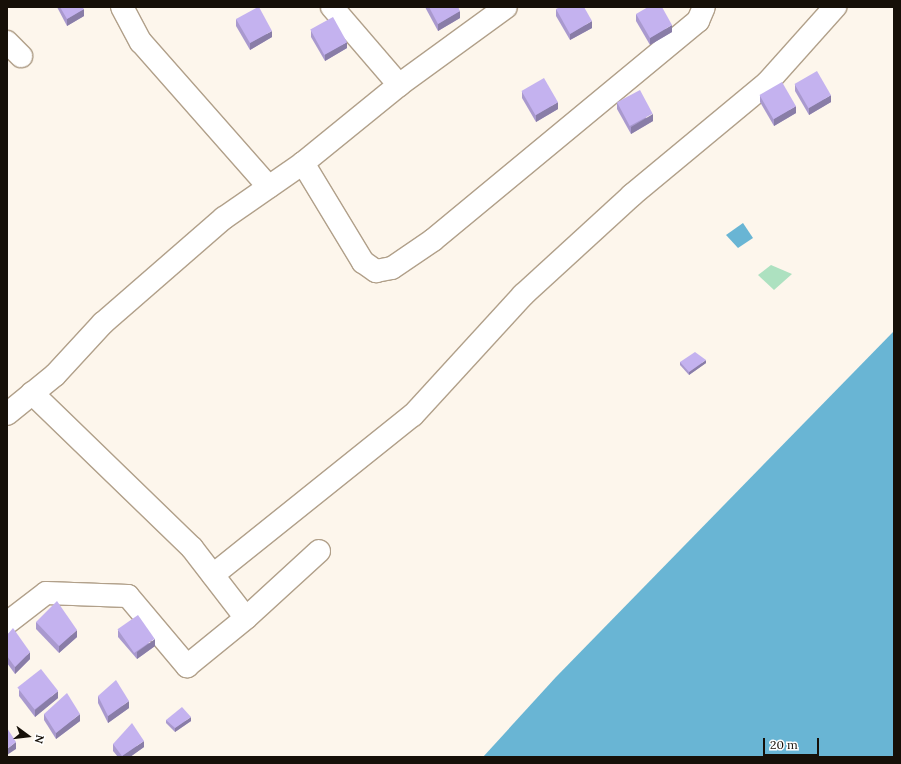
<!DOCTYPE html>
<html>
<head>
<meta charset="utf-8">
<style>
  body { margin:0 }
  #map { position:relative; width:901px; height:764px; overflow:hidden; background:#fdf6ec; font-family:Lora,serif }
  div>[style] { position:absolute }
  [style*='--x'] { left:calc(var(--x)*1px); top:calc(var(--y)*1px); width:calc(var(--w)*1px); rotate:calc(var(--a)*1deg) }
  .green>* { inset:0; background:#ade1c0 }
  .water>* { inset:0; background:#69b5d4 }
  .roads { filter:drop-shadow(1px 0 #b1a08a) drop-shadow(-1px 0 #b1a08a) drop-shadow(0 1px #b1a08a) drop-shadow(0 -1px #b1a08a) }
  .street>* { height:22px; margin:-11px; padding:0 11px; transform-origin:11px; border-radius:11px; background:#fff }
  .wall>* { inset:0; background:#a999ce }
  .shaded-wall>* { inset:0; background:#897da7 }
  .building>* { inset:0; background:#c4b2ef; transform-origin:0 0 }
  span { translate:-50% -50%; white-space:nowrap; text-align:center; line-height:1.15; -webkit-text-stroke:4px #fff; paint-order:stroke }
  .frame { position:absolute; inset:0; border:8px solid #161008; pointer-events:none }
  .north { position:absolute; left:8px; top:716px; width:40px; height:40px; -webkit-text-stroke:3px #fff; paint-order:stroke; rotate:105deg; font-size:11px; font-weight:700; line-height:16px; text-align:center; color:#161008 }
  .north::after { content:''; display:block; margin:auto; width:14px; height:18px; background:#161008; clip-path:polygon(50% 0,100% 100%,50% 72%,0 100%) }
  .scale { position:absolute; left:763px; top:738px; width:56px; height:18px; box-sizing:border-box; border:2px solid #161008; border-top:0; padding-left:5px; font-size:12px; line-height:14px; white-space:nowrap; color:#161008; -webkit-text-stroke:3px #fff; paint-order:stroke }
</style>
</head>
<body>
<div id="map">
  <div class="green">
    <div style="clip-path:polygon(771px 265px,792px 274px,774px 290px,758px 275px)"></div>
  </div>
  <div class="water">
    <div style="clip-path:polygon(743px 223px,753px 238px,738px 248px,726px 235px)"></div>
    <div style="clip-path:polygon(894px 331px,894px 757px,483px 757px,556px 677px)"></div>
  </div>
  <div class="roads">
    <div class="street">
      <div style="--x:122;--y:7;--w:40;--a:62"></div>
      <div style="--x:141;--y:42;--w:193;--a:48.6"></div>
      <div style="--x:332;--y:7;--w:103;--a:49.3"></div>
      <div style="--x:7;--y:42;--w:20;--a:45"></div>
      <div style="--x:303;--y:163;--w:116;--a:58.8"></div>
      <div style="--x:363;--y:262;--w:16;--a:35"></div>
      <div style="--x:376;--y:271;--w:16;--a:-11"></div>
      <div style="--x:392;--y:268;--w:50;--a:-34.3"></div>
      <div style="--x:433;--y:240;--w:344;--a:-39.6"></div>
      <div style="--x:698;--y:21;--w:15;--a:-67"></div>
      <div style="--x:32;--y:393;--w:223;--a:44.1"></div>
      <div style="--x:192;--y:548;--w:88;--a:52.4"></div>
      <div style="--x:246;--y:618;--w:99;--a:-42.5"></div>
      <div style="--x:7;--y:414;--w:62;--a:-39.1"></div>
      <div style="--x:55;--y:375;--w:71;--a:-47.3"></div>
      <div style="--x:103;--y:323;--w:160;--a:-41"></div>
      <div style="--x:224;--y:218;--w:96;--a:-34.8"></div>
      <div style="--x:303;--y:163;--w:124;--a:-39.1"></div>
      <div style="--x:399;--y:85;--w:132;--a:-36.1"></div>
      <div style="--x:213;--y:575;--w:256;--a:-38.7"></div>
      <div style="--x:413;--y:415;--w:163;--a:-47.5"></div>
      <div style="--x:523;--y:295;--w:148;--a:-42.5"></div>
      <div style="--x:632;--y:195;--w:177;--a:-39.7"></div>
      <div style="--x:768;--y:82;--w:101;--a:-48.2"></div>
      <div style="--x:7;--y:623;--w:49;--a:-37.6"></div>
      <div style="--x:46;--y:593;--w:82;--a:2.1"></div>
      <div style="--x:128;--y:596;--w:92;--a:49.9"></div>
      <div style="--x:187;--y:666;--w:76;--a:-39.1"></div>
    </div>
  </div>
  <div class="wall">
    <div style="clip-path:polygon(57px 7px,82px 7px,84px 16px,67px 26px)"></div>
    <div style="clip-path:polygon(425px 7px,458px 7px,460px 18px,438px 31px)"></div>
    <div style="clip-path:polygon(556px 9px,592px 28px,570px 40px,556px 16px)"></div>
    <div style="clip-path:polygon(636px 14px,672px 32px,650px 45px,636px 21px)"></div>
    <div style="clip-path:polygon(236px 19px,272px 37px,250px 50px,236px 26px)"></div>
    <div style="clip-path:polygon(311px 30px,347px 48px,325px 61px,311px 37px)"></div>
    <div style="clip-path:polygon(795px 84px,831px 102px,809px 115px,795px 91px)"></div>
    <div style="clip-path:polygon(522px 91px,558px 109px,536px 122px,522px 98px)"></div>
    <div style="clip-path:polygon(760px 95px,796px 113px,774px 126px,760px 102px)"></div>
    <div style="clip-path:polygon(617px 103px,653px 121px,631px 134px,617px 109px)"></div>
    <div style="clip-path:polygon(680px 362px,706px 363px,689px 375px,680px 365px)"></div>
    <div style="clip-path:polygon(36px 622px,77px 637px,59px 653px,36px 629px)"></div>
    <div style="clip-path:polygon(118px 630px,155px 646px,137px 659px,118px 637px)"></div>
    <div style="clip-path:polygon(7px 635px,30px 659px,15px 674px,7px 663px)"></div>
    <div style="clip-path:polygon(19px 690px,58px 698px,35px 717px,19px 696px)"></div>
    <div style="clip-path:polygon(98px 696px,129px 708px,108px 723px,98px 703px)"></div>
    <div style="clip-path:polygon(44px 714px,80px 721px,56px 739px,44px 720px)"></div>
    <div style="clip-path:polygon(166px 720px,191px 721px,175px 732px,166px 723px)"></div>
    <div style="clip-path:polygon(113px 744px,144px 747px,130px 757px,118px 757px,113px 751px)"></div>
  </div>
  <div class="shaded-wall">
    <div style="clip-path:polygon(84px 9px,84px 16px,67px 26px,67px 19px)"></div>
    <div style="clip-path:polygon(460px 11px,460px 18px,438px 31px,438px 24px)"></div>
    <div style="clip-path:polygon(592px 21px,592px 28px,570px 40px,570px 34px)"></div>
    <div style="clip-path:polygon(672px 25px,672px 32px,650px 45px,650px 38px)"></div>
    <div style="clip-path:polygon(272px 31px,272px 37px,250px 50px,250px 43px)"></div>
    <div style="clip-path:polygon(347px 42px,347px 48px,325px 61px,325px 54px)"></div>
    <div style="clip-path:polygon(831px 95px,831px 102px,809px 115px,809px 108px)"></div>
    <div style="clip-path:polygon(558px 102px,558px 109px,536px 122px,536px 115px)"></div>
    <div style="clip-path:polygon(796px 106px,796px 113px,774px 126px,774px 119px)"></div>
    <div style="clip-path:polygon(653px 114px,653px 121px,631px 134px,631px 127px)"></div>
    <div style="clip-path:polygon(706px 360px,706px 363px,689px 375px,689px 372px)"></div>
    <div style="clip-path:polygon(77px 630px,77px 637px,59px 653px,59px 646px)"></div>
    <div style="clip-path:polygon(155px 639px,155px 646px,137px 659px,137px 652px)"></div>
    <div style="clip-path:polygon(30px 652px,30px 659px,15px 674px,15px 667px)"></div>
    <div style="clip-path:polygon(58px 691px,58px 698px,35px 717px,35px 710px)"></div>
    <div style="clip-path:polygon(129px 701px,129px 708px,108px 723px,108px 716px)"></div>
    <div style="clip-path:polygon(80px 714px,80px 721px,56px 739px,56px 733px)"></div>
    <div style="clip-path:polygon(191px 717px,191px 721px,175px 732px,175px 728px)"></div>
    <div style="clip-path:polygon(144px 741px,144px 747px,130px 757px,122px 757px,122px 756px)"></div>
    <div style="clip-path:polygon(16px 742px,16px 749px,7px 755px,7px 749px)"></div>
  </div>
  <div class="building">
    <div style="clip-path:polygon(60px 7px,82px 7px,84px 9px,67px 19px)"></div>
    <div style="clip-path:polygon(258px 7px,259px 7px,272px 31px,250px 43px,236px 19px)"></div>
    <div style="clip-path:polygon(429px 7px,458px 7px,460px 11px,438px 24px)"></div>
    <div style="clip-path:polygon(560px 7px,584px 7px,592px 21px,570px 34px,556px 9px)"></div>
    <div style="clip-path:polygon(648px 7px,662px 7px,672px 25px,650px 38px,636px 14px)"></div>
    <div style="left:333px;top:17px;width:29px;height:26px;rotate:61deg"></div>
    <div style="left:817px;top:71px;width:28px;height:26px;rotate:60deg"></div>
    <div style="left:544px;top:78px;width:28px;height:26px;rotate:60deg"></div>
    <div style="left:782px;top:82px;width:28px;height:26px;rotate:60deg"></div>
    <div style="left:640px;top:90px;width:27px;height:26px;rotate:62deg"></div>
    <div style="clip-path:polygon(695px 352px,706px 360px,689px 372px,680px 362px)"></div>
    <div style="clip-path:polygon(57px 601px,77px 630px,59px 646px,36px 622px)"></div>
    <div style="left:138px;top:615px;width:29px;height:25px;rotate:55deg"></div>
    <div style="clip-path:polygon(13px 628px,30px 652px,15px 667px,7px 656px,7px 635px)"></div>
    <div style="left:41px;top:669px;width:28px;height:30px;rotate:52deg"></div>
    <div style="clip-path:polygon(116px 680px,129px 701px,108px 716px,98px 696px)"></div>
    <div style="clip-path:polygon(67px 693px,80px 714px,56px 733px,44px 714px)"></div>
    <div style="clip-path:polygon(182px 707px,191px 717px,175px 728px,166px 720px)"></div>
    <div style="clip-path:polygon(132px 723px,144px 741px,122px 756px,113px 744px)"></div>
    <div style="clip-path:polygon(7px 728px,16px 742px,7px 749px)"></div>
  </div>
  <div class="frame"></div>
  <div class="north">N</div>
  <div class="scale">20 m</div>
</div>
</body>
</html>
